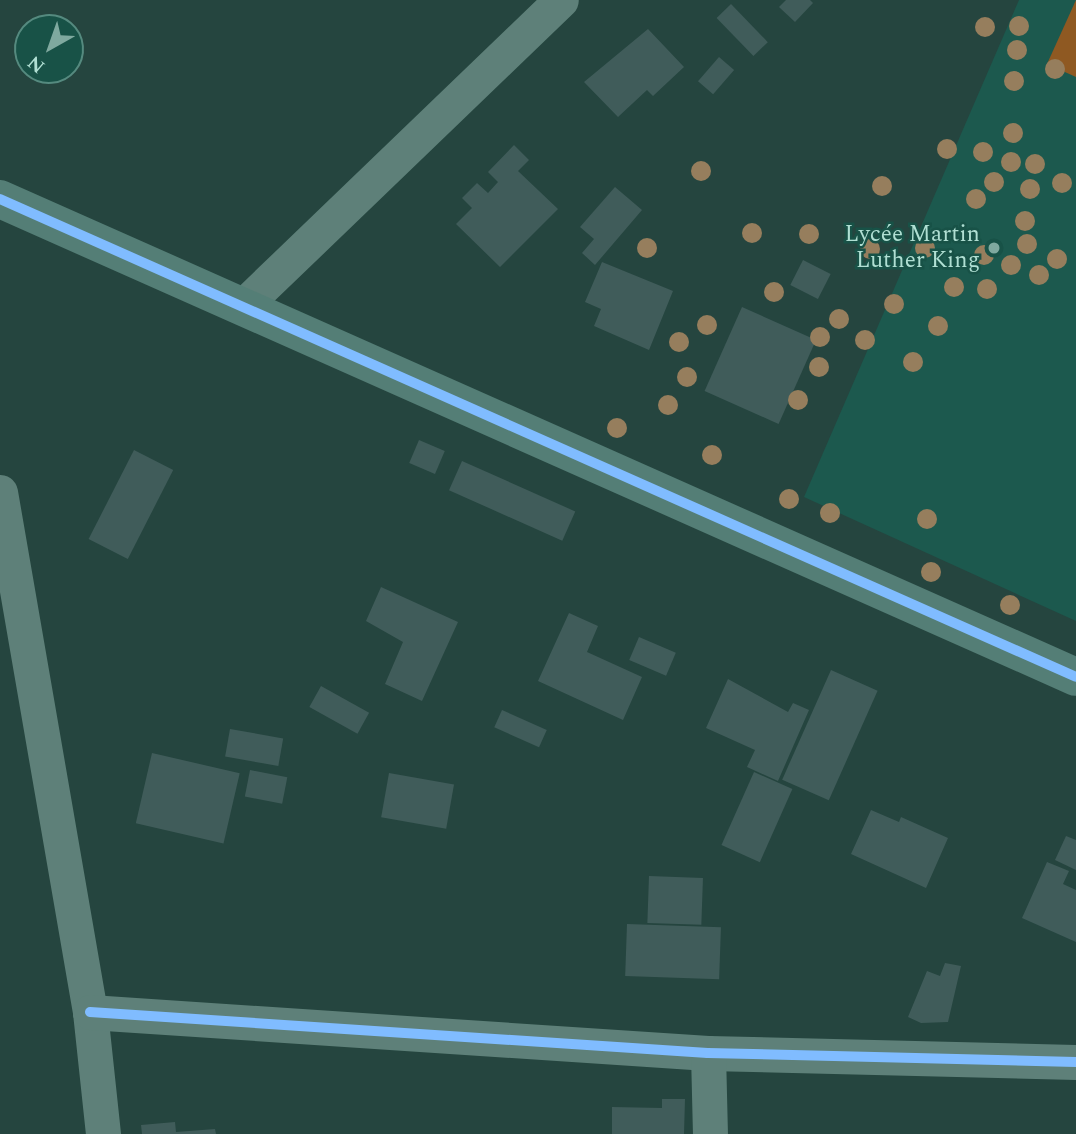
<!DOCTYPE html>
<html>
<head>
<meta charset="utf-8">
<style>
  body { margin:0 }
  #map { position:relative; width:1076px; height:1134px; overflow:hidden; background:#25453f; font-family:Spectral,serif }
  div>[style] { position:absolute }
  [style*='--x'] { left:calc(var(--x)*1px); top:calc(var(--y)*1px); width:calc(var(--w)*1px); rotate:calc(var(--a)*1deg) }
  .built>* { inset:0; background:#1c594e }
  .green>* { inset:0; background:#8f5922 }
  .building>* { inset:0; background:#405c5a; transform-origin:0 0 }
  .street>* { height:35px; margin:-17.5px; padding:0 17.5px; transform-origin:17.5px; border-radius:17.5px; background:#5e8079 }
  .secondary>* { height:38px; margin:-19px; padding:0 19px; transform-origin:19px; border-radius:19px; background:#547e76 }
  .cycleway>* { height:10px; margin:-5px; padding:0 5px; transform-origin:5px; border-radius:5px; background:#80bcff }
  .trees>* { width:20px; height:20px; margin:-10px; border-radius:50%; background:#967e5d }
  .dots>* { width:19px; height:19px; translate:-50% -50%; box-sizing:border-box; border:4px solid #185247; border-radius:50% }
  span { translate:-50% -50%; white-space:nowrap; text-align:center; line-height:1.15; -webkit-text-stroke:5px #185247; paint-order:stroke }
  .poi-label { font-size:23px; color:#b0dfd3 }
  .right { translate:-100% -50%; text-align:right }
  .north { position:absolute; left:14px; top:14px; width:70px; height:70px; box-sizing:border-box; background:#185247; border:2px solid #558a7f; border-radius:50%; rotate:220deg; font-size:19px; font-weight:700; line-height:28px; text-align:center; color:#b0dfd3 }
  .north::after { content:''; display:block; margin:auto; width:24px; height:32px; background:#7fa99f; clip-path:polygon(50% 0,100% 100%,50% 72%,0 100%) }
</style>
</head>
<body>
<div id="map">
  <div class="built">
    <div style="clip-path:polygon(1019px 0,1076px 0,1076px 621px,804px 497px)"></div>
  </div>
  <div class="green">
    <div style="clip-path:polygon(1076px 0,1076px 77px,1047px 64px)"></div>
  </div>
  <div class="building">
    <div style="clip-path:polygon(786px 0,810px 0,813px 3px,795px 22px,779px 7px)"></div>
    <div style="left:731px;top:4px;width:53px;height:20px;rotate:46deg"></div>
    <div style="clip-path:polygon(648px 29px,684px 67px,653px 96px,647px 90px,618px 117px,584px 82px)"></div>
    <div style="left:719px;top:57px;width:20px;height:32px;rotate:41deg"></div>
    <div style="clip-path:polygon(514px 145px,529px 160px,518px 171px,558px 209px,500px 267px,456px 224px,472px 208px,462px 198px,477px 183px,488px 193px,498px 182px,488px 172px)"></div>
    <div style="clip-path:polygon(615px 187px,642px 210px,595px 265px,582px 253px,594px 239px,580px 227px)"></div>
    <div style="left:803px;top:260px;width:31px;height:28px;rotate:27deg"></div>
    <div style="clip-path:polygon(602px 262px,673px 291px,649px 350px,594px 326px,601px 309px,585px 302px)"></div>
    <div style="left:742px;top:307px;width:81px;height:92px;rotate:24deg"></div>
    <div style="left:419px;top:440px;width:28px;height:25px;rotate:23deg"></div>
    <div style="left:134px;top:450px;width:44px;height:100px;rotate:27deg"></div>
    <div style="left:462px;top:461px;width:124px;height:32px;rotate:24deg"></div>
    <div style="clip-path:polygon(381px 587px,458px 622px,422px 701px,385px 684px,403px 642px,366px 621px)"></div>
    <div style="clip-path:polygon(569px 613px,598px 626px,587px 652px,642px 677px,623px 720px,538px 681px)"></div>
    <div style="left:639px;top:637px;width:40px;height:25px;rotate:23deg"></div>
    <div style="left:831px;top:670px;width:51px;height:120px;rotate:24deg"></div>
    <div style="clip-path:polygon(728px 679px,788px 712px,793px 703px,809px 710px,778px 781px,747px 767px,755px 750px,706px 728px)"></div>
    <div style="left:321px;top:686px;width:55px;height:24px;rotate:29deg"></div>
    <div style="left:502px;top:710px;width:49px;height:19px;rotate:24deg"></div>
    <div style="left:230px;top:729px;width:54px;height:28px;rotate:10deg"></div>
    <div style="left:152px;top:753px;width:90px;height:72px;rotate:13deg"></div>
    <div style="left:250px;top:770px;width:38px;height:27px;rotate:11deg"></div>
    <div style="left:754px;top:772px;width:42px;height:80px;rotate:24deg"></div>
    <div style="left:389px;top:773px;width:66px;height:45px;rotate:10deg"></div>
    <div style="clip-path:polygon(871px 810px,899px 822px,901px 817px,948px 838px,926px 888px,851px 854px)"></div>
    <div style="clip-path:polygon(1066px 836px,1076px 840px,1076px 870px,1055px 860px)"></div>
    <div style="clip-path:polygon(1047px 862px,1069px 871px,1063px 884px,1076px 890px,1076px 942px,1022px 918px)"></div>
    <div style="left:649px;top:876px;width:54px;height:47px;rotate:2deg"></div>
    <div style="left:627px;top:924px;width:94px;height:52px;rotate:2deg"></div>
    <div style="clip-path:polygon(945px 963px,961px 966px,948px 1022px,921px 1023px,908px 1017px,927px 971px,940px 976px)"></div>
    <div style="clip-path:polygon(662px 1099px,685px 1099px,684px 1134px,612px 1134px,612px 1107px,662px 1108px)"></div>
    <div style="clip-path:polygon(175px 1122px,176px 1132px,215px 1129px,216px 1134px,142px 1134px,141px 1125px)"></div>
  </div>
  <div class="street">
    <div style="--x:243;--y:306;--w:441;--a:-43.9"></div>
    <div style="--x:0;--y:492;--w:528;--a:80.18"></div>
    <div style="--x:90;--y:1012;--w:123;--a:83.9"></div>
    <div style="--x:90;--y:1012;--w:619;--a:3.8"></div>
    <div style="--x:708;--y:1053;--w:368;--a:1.4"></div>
    <div style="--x:708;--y:1053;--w:81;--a:88.6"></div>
  </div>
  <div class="secondary">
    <div style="--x:0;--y:199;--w:1177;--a:23.95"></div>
  </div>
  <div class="cycleway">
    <div style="--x:0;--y:199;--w:1177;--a:23.95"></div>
    <div style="--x:90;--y:1012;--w:619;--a:3.8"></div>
    <div style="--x:708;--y:1053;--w:368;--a:1.4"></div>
  </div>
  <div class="trees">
    <div style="left:1019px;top:26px"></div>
    <div style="left:985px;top:27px"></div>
    <div style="left:1017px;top:50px"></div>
    <div style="left:1055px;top:69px"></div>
    <div style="left:1014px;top:81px"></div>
    <div style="left:1013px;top:133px"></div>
    <div style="left:947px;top:149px"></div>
    <div style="left:983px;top:152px"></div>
    <div style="left:1011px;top:162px"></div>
    <div style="left:1035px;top:164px"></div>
    <div style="left:701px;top:171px"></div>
    <div style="left:994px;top:182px"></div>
    <div style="left:1062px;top:183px"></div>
    <div style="left:882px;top:186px"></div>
    <div style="left:1030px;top:189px"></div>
    <div style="left:976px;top:199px"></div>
    <div style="left:1025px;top:221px"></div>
    <div style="left:752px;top:233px"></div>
    <div style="left:809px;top:234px"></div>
    <div style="left:1027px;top:244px"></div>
    <div style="left:647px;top:248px"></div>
    <div style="left:925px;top:248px"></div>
    <div style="left:870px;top:249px"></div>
    <div style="left:984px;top:255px"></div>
    <div style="left:1057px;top:259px"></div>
    <div style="left:1011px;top:265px"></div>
    <div style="left:1039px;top:275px"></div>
    <div style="left:954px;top:287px"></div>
    <div style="left:987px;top:289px"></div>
    <div style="left:774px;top:292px"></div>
    <div style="left:894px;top:304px"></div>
    <div style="left:839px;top:319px"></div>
    <div style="left:707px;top:325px"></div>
    <div style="left:938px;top:326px"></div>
    <div style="left:820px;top:337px"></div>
    <div style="left:865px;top:340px"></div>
    <div style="left:679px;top:342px"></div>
    <div style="left:913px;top:362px"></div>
    <div style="left:819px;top:367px"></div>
    <div style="left:687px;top:377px"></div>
    <div style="left:798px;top:400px"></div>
    <div style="left:668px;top:405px"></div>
    <div style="left:617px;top:428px"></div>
    <div style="left:712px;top:455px"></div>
    <div style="left:789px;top:499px"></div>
    <div style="left:830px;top:513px"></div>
    <div style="left:927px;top:519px"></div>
    <div style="left:931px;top:572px"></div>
    <div style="left:1010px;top:605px"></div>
  </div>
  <div class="dots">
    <div style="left:994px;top:248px;background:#7fa99f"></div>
  </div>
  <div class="poi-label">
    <span class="right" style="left:980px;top:248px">Lycée Martin<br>Luther King</span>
  </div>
  <div class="north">N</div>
</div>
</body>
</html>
